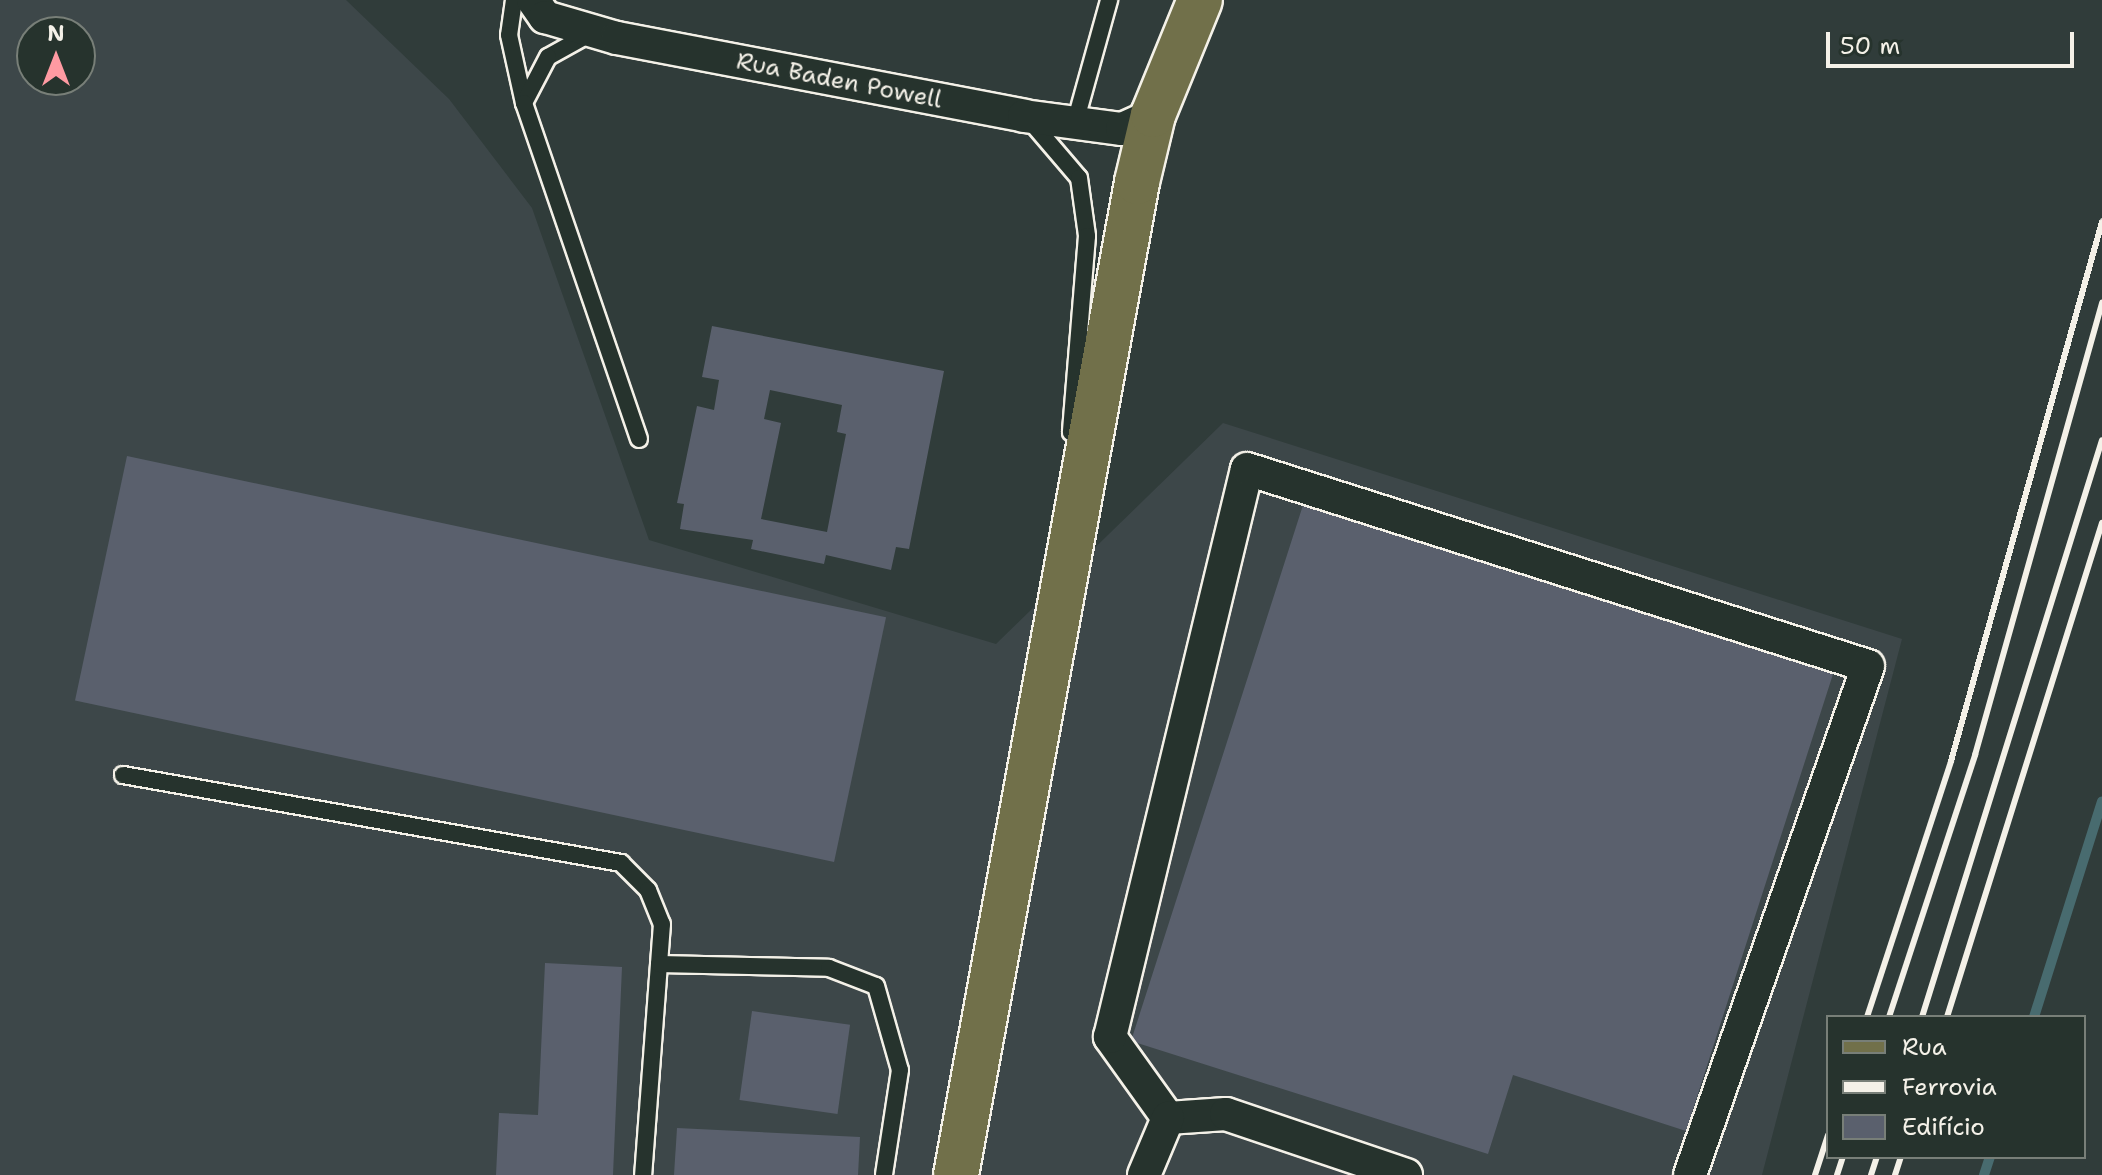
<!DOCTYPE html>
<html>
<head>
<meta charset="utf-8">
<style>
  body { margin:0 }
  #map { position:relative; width:2102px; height:1175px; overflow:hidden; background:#303c3a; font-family:"Shantell Sans",sans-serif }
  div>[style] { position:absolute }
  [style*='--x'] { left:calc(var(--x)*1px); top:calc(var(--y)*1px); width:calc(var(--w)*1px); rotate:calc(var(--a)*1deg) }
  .built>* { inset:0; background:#3d4749 }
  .stream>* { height:10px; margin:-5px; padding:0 5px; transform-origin:5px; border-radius:5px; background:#486b6f }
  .building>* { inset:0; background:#5a606d; transform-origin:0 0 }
  .roads { filter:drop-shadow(2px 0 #f4f1e8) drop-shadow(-2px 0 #f4f1e8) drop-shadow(0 2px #f4f1e8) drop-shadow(0 -2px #f4f1e8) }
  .lane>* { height:16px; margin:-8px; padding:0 8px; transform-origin:8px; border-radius:8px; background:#26332d }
  .street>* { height:32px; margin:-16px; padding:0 16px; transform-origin:16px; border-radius:16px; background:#26332d }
  .primary>* { height:44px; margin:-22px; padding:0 22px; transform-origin:22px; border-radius:22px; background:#71704a }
  .rail>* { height:6px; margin:-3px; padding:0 3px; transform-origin:3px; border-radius:3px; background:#f4f1e8 }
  span { translate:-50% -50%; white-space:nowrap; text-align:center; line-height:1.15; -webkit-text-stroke:6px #26332d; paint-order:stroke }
  .street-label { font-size:24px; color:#f4f1e8 }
  .legend { position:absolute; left:1826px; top:1015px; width:260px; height:144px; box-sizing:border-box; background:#26332d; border:2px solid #787f78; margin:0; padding:10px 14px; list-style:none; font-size:24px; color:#f4f1e8 }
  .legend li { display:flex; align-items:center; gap:16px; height:40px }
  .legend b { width:40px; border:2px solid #787f78 }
  .north { position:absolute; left:16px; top:16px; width:80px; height:80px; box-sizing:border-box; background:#26332d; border:2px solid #787f78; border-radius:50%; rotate:0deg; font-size:22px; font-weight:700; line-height:32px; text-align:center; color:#f4f1e8 }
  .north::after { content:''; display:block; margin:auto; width:28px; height:36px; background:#ff9aa2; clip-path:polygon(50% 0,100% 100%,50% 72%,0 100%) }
  .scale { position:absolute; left:1826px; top:32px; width:248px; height:36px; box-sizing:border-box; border:4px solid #f4f1e8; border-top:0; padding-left:10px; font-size:24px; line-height:28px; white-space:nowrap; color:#f4f1e8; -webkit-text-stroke:6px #26332d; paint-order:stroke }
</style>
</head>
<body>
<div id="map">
  <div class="built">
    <div style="clip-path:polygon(evenodd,0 0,346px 0,449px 99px,532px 208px,649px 540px,996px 644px,1223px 423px,1902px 639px,1762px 1175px,0 1175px,0 0,32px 32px,80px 32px,80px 80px,32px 80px,32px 32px)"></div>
  </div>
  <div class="stream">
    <div style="--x:2034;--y:1017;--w:226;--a:-72.5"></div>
    <div style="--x:1984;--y:1175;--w:19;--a:-72"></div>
  </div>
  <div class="building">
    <div style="clip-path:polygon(evenodd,712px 326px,944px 371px,909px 549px,896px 547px,891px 570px,826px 555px,824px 564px,751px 549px,753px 540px,680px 529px,684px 504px,677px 503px,697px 406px,714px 410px,719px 380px,702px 377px,712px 326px,770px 390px,842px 405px,837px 432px,846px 434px,827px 532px,761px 519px,781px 423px,764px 419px,770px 390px)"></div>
    <div style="left:127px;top:456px;width:776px;height:250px;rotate:12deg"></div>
    <div style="clip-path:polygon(1304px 502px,1834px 671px,1686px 1131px,1513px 1075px,1488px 1154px,1131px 1041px)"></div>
    <div style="clip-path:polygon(545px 963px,622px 967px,613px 1175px,496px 1175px,499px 1113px,538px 1115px)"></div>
    <div style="left:752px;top:1011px;width:99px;height:90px;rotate:8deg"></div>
    <div style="clip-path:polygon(677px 1128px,860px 1137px,858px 1175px,674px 1175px)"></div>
  </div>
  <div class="roads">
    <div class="lane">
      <div style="--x:514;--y:0;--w:35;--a:98"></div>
      <div style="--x:509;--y:35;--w:70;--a:77.6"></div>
      <div style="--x:593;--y:32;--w:51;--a:150.9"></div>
      <div style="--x:548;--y:57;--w:52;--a:117.6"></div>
      <div style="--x:524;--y:103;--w:355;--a:71.1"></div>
      <div style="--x:1032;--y:123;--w:72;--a:49.5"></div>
      <div style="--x:1079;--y:178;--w:59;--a:82.1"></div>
      <div style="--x:1087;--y:236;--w:197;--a:94.7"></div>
      <div style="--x:1075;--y:123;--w:128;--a:-74.5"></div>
      <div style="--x:123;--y:775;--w:506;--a:10.02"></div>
      <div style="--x:621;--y:863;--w:38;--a:45"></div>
      <div style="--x:648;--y:890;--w:37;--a:68"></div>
      <div style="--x:662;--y:924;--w:252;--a:94.3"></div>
      <div style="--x:659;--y:964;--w:170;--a:1.3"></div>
      <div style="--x:829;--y:968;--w:50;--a:21"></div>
      <div style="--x:876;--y:986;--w:87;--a:74.1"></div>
      <div style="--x:900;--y:1070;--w:106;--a:98.7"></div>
    </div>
    <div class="street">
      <div style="--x:533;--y:0;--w:21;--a:55"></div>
      <div style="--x:545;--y:17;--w:75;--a:16.3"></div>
      <div style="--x:617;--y:38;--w:414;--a:10.8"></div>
      <div style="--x:1024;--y:116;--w:99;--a:7.6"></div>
      <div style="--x:1122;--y:129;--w:34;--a:-24"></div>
      <div style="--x:1168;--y:1118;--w:100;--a:-125.6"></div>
      <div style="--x:1110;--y:1037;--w:584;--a:-76.44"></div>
      <div style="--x:1247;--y:469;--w:651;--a:17.6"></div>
      <div style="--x:1868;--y:666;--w:539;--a:109.28"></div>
      <div style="--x:1168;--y:1118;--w:58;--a:-3.9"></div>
      <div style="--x:1226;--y:1114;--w:190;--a:18.7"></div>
      <div style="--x:1144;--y:1175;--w:62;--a:-67.2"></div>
    </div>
    <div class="primary">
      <div style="--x:956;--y:1175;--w:1009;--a:-79.67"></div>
      <div style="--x:1137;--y:182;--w:69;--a:-76.6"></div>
      <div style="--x:1153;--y:115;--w:124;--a:-67.8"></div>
    </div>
  </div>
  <div class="rail">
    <div style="--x:1867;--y:1017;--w:269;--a:-71.8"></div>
    <div style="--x:1951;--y:761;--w:560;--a:-74.35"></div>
    <div style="--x:1889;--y:1017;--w:276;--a:-71.8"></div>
    <div style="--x:1975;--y:755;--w:470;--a:-74.3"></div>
    <div style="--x:1922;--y:1017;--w:604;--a:-72.67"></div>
    <div style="--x:1947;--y:1017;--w:518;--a:-72.58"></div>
    <div style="--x:1815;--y:1175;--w:42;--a:-72"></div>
    <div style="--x:1837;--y:1175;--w:19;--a:-72"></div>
    <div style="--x:1871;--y:1175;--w:19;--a:-72"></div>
    <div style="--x:1895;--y:1175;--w:19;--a:-72"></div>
  </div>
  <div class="street-label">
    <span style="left:839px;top:81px;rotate:11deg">Rua Baden Powell</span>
  </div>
  <ul class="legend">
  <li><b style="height:10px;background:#71704a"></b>Rua</li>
  <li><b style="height:10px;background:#f4f1e8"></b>Ferrovia</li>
  <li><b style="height:22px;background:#5a606d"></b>Edifício</li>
  </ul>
  <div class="north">N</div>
  <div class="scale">50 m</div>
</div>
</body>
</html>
